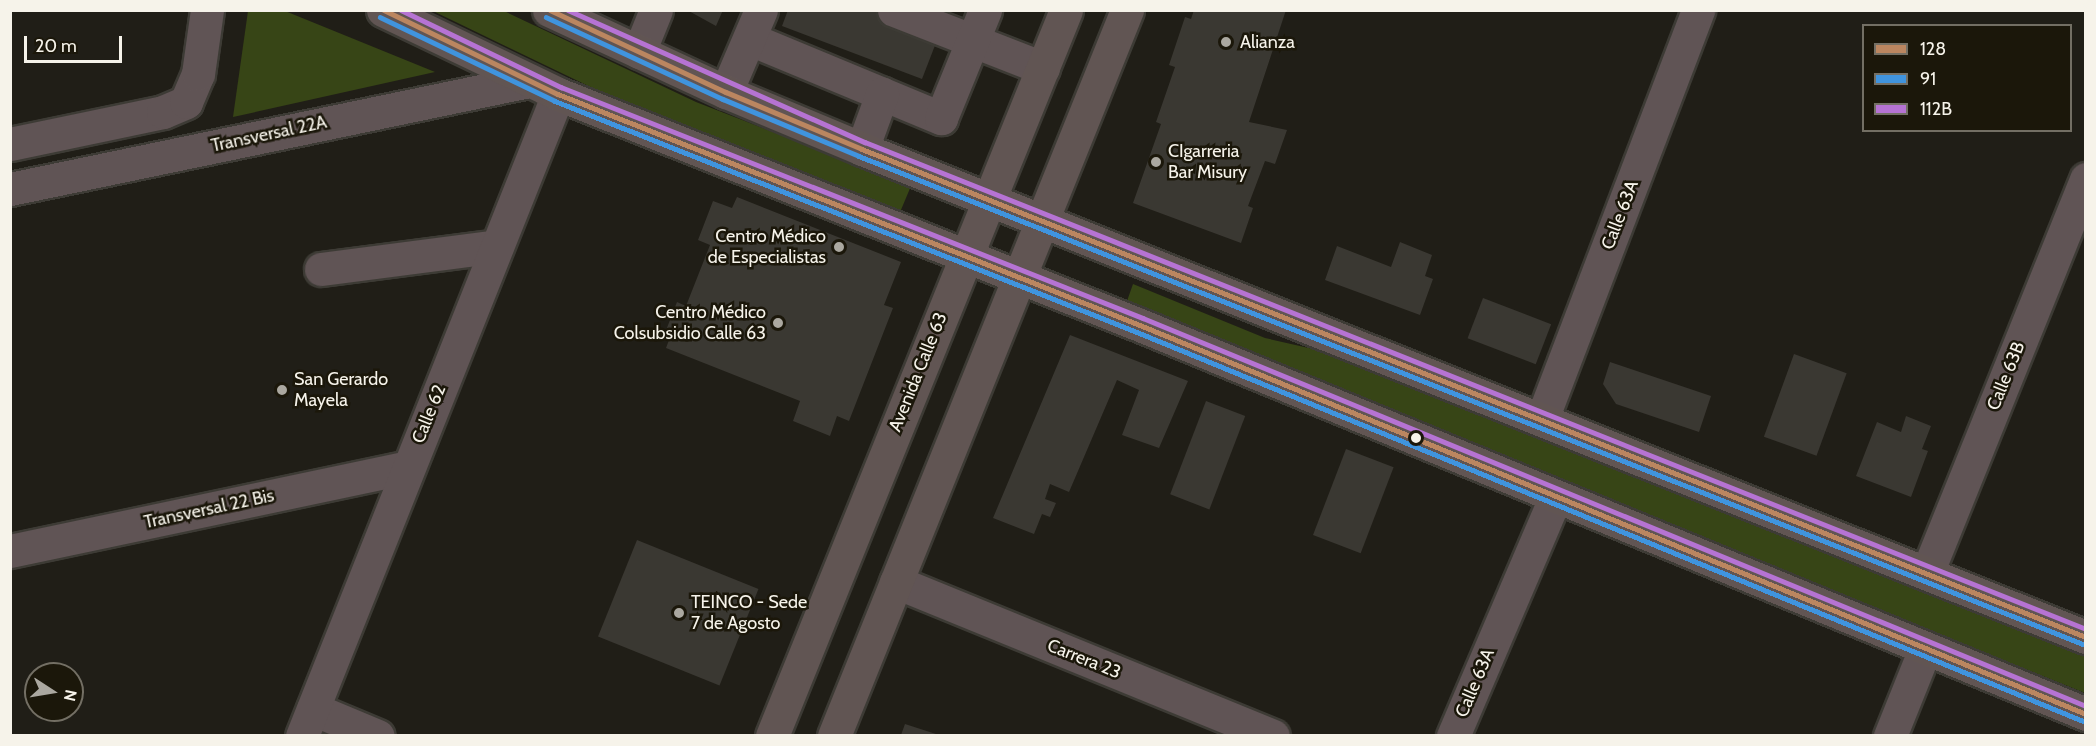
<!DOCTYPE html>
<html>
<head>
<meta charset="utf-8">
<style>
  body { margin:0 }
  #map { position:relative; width:2096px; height:746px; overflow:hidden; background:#201e17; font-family:Cabin,sans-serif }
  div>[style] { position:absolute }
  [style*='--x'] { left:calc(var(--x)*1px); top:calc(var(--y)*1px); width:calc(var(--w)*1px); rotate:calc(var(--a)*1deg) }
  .green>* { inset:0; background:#374516 }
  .building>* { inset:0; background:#3a3832; transform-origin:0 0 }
  .roads { filter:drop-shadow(2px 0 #3d3b35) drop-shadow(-2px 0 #3d3b35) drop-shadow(0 2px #3d3b35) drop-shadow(0 -2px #3d3b35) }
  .minor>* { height:33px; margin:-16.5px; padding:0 16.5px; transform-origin:16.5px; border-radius:16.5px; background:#605455 }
  .major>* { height:33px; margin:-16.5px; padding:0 16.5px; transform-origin:16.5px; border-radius:16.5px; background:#615553 }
  .bus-1>* { height:4.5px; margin:-2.25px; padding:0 2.25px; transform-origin:2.25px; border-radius:2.25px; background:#bb8660 }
  .bus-2>* { height:4.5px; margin:-2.25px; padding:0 2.25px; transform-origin:2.25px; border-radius:2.25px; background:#4094de }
  .bus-3>* { height:4.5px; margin:-2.25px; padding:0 2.25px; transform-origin:2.25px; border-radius:2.25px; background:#b673d3 }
  .dots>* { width:16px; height:16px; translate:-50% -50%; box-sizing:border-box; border:3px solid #1b170a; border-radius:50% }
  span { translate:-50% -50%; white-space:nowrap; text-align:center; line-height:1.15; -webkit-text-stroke:5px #1b170a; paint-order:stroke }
  .poi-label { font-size:18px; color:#f6f3ea }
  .left { translate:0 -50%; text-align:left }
  .right { translate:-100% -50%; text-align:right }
  .street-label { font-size:18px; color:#f6f3ea }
  .frame { position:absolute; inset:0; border:12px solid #f6f3ea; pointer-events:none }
  .legend { position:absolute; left:1862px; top:24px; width:210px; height:108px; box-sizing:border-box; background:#1b170a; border:2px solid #736f64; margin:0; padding:8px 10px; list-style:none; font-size:18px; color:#f6f3ea }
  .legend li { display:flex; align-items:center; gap:12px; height:30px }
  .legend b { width:30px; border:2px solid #736f64 }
  .north { position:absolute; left:24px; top:662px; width:60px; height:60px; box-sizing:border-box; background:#1b170a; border:2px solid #736f64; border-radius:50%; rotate:102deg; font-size:16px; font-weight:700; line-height:24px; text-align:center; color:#f6f3ea }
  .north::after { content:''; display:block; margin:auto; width:21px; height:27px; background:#aba8a0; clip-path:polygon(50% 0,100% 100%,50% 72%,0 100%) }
  .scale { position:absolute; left:24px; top:36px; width:98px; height:27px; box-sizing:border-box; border:3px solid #f6f3ea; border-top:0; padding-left:8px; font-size:18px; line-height:21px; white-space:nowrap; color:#f6f3ea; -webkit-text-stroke:4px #1b170a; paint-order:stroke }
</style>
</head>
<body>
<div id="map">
  <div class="green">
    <div style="clip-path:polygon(248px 11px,285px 11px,435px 72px,233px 117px)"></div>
    <div style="clip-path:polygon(433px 11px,504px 11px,696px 102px,911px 186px,898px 217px,686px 133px)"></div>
    <div style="clip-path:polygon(1133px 284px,1265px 338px,1344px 356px,2085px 654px,2085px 693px,1604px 500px,1127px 301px)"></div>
  </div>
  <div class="building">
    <div style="clip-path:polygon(687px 10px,723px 10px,716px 26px)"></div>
    <div style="clip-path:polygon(788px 10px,875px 10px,939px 35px,922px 79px,782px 26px)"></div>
    <div style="clip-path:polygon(1194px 10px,1286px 10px,1249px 122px,1287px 130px,1275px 164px,1265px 161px,1248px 206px,1253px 208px,1241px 243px,1133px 203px,1161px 124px,1156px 122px,1175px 67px,1169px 65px,1185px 17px,1191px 19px)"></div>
    <div style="clip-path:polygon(737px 197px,901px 262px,884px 305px,893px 308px,849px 421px,837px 416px,830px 436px,793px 421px,800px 401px,666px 348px,669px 340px,663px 338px,677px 302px,686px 306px,710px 245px,698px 240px,713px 201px,732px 208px)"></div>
    <div style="clip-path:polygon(1400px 242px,1432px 255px,1425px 276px,1433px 279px,1420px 315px,1325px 280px,1337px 246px,1391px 267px)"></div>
    <div style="left:1483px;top:298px;width:73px;height:43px;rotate:21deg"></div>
    <div style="clip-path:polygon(1070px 335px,1188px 381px,1159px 448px,1122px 435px,1139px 390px,1117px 380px,1069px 492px,1050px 484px,1045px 499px,1056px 503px,1050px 517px,1042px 514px,1034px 534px,993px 518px)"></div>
    <div style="left:1794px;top:354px;width:56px;height:88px;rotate:20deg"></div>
    <div style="clip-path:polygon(1610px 362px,1711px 396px,1699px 432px,1616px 404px,1603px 384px)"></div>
    <div style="left:1206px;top:401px;width:42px;height:100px;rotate:21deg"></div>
    <div style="clip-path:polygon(1906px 416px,1931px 426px,1922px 449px,1928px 451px,1911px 497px,1856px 476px,1877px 422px,1901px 432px)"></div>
    <div style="left:1346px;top:449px;width:51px;height:92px;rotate:21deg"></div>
    <div style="left:637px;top:540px;width:131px;height:104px;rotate:22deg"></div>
    <div style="clip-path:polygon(905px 724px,939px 735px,901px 735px)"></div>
  </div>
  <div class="roads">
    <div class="minor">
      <div style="--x:894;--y:10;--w:160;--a:21.3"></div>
      <div style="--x:750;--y:39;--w:207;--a:22.5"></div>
      <div style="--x:941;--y:118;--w:117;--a:-67.8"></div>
      <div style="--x:639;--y:52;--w:45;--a:-68"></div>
      <div style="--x:726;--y:92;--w:89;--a:-66.9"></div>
      <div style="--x:10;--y:144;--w:156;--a:-11.8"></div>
      <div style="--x:163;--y:112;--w:25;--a:-23"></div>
      <div style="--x:186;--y:102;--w:30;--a:-67"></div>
      <div style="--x:198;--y:74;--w:65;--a:-82"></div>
      <div style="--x:862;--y:149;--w:59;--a:-70"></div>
      <div style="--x:10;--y:189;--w:530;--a:-11.76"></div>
      <div style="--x:321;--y:269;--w:177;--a:-7.4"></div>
      <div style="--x:1542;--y:419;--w:438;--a:-69.1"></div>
      <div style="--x:10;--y:551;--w:406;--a:-11.9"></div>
      <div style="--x:1927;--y:573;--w:425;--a:-68"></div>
      <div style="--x:896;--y:582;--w:407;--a:22.2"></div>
      <div style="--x:313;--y:709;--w:70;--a:22.6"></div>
      <div style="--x:302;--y:736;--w:691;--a:-68.26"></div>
      <div style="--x:1453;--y:736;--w:259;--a:-66.8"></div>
      <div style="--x:1890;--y:736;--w:94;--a:-68.1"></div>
    </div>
    <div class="major">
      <div style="--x:383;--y:10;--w:194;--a:25.6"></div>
      <div style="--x:558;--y:94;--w:626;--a:21.65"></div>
      <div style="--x:1140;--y:325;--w:1023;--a:22.35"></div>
      <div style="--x:549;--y:10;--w:195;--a:24.9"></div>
      <div style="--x:726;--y:92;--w:147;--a:22.7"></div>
      <div style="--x:862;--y:149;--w:1318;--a:21.74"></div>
      <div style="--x:772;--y:736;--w:783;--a:-67.95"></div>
      <div style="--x:834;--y:736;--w:783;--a:-68.02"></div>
    </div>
  </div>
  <div class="bus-1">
    <div style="--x:384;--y:10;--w:193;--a:25.8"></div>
    <div style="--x:558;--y:94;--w:626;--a:21.65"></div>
    <div style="--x:1140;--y:325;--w:1023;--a:22.35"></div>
    <div style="--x:550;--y:10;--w:194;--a:25"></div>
    <div style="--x:726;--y:92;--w:147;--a:22.7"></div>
    <div style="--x:862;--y:149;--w:1318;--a:21.74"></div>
  </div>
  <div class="bus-2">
    <div style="--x:380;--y:17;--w:194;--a:25.6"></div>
    <div style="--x:555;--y:101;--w:626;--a:21.65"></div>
    <div style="--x:1137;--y:332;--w:1023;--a:22.35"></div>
    <div style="--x:546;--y:17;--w:195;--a:24.9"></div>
    <div style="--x:723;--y:99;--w:147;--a:22.7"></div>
    <div style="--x:859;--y:156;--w:1318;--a:21.74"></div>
  </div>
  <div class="bus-3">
    <div style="--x:401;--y:10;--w:178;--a:25.7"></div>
    <div style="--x:561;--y:87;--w:626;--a:21.65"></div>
    <div style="--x:1143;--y:318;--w:1020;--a:22.36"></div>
    <div style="--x:568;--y:10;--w:325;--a:24"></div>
    <div style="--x:865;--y:142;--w:1315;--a:21.74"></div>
  </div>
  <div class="dots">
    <div style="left:1226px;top:42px;background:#aba8a0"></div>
    <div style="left:1156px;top:162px;background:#aba8a0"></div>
    <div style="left:839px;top:247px;background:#aba8a0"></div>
    <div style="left:778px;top:323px;background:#aba8a0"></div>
    <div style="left:282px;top:390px;background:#aba8a0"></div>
    <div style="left:1416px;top:438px;background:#f6f3ea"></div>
    <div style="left:679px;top:613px;background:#aba8a0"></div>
  </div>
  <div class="poi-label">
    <span class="left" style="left:1240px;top:42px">Alianza</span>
    <span class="left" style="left:1168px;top:162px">CIgarreria<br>Bar Misury</span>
    <span class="right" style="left:826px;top:247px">Centro Médico<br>de Especialistas</span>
    <span class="right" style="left:766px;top:323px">Centro Médico<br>Colsubsidio Calle 63</span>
    <span class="left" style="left:294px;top:390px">San Gerardo<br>Mayela</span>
    <span class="left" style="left:691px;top:613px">TEINCO - Sede<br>7 de Agosto</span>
  </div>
  <div class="street-label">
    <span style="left:269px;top:134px;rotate:-12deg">Transversal 22A</span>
    <span style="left:1620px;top:215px;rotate:-69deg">Calle 63A</span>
    <span style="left:918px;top:372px;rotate:-68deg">Avenida Calle 63</span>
    <span style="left:2006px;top:376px;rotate:-68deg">Calle 63B</span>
    <span style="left:429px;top:414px;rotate:-68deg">Calle 62</span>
    <span style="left:209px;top:509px;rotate:-12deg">Transversal 22 Bis</span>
    <span style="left:1084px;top:659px;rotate:22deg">Carrera 23</span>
    <span style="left:1475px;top:683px;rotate:-67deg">Calle 63A</span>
  </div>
  <div class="frame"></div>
  <ul class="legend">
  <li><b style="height:8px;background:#bb8660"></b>128</li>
  <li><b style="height:8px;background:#4094de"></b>91</li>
  <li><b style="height:8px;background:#b673d3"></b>112B</li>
  </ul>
  <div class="north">N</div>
  <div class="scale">20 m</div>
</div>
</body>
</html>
